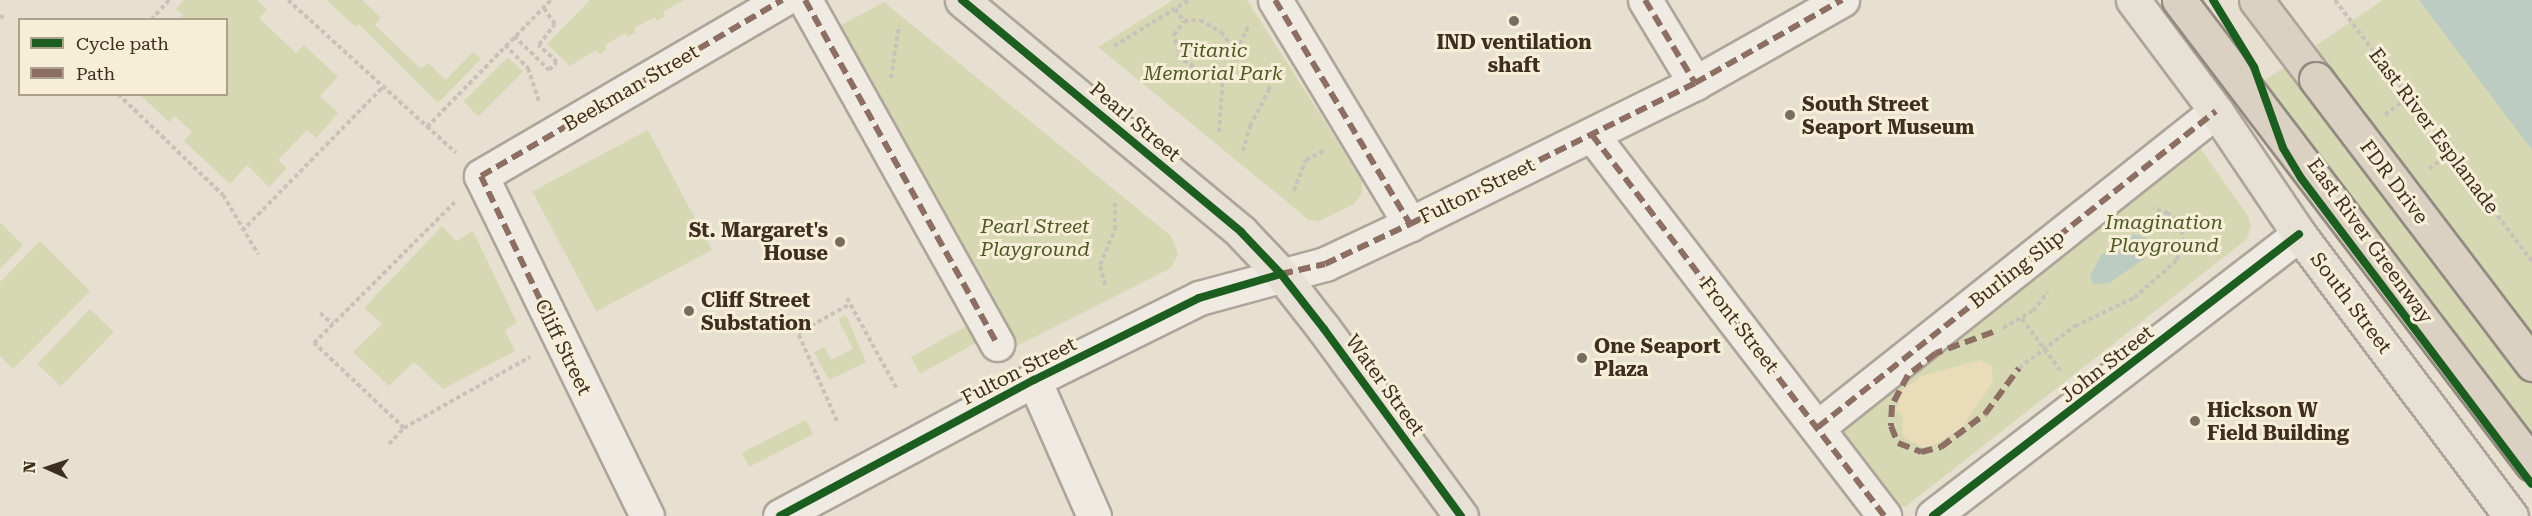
<!DOCTYPE html>
<html>
<head>
<meta charset="utf-8">
<style>
  body { margin:0 }
  #map { position:relative; width:2532px; height:516px; overflow:hidden; background:#e7e0d1; font-family:"Roboto Serif",serif }
  div>[style] { position:absolute }
  [style*='--x'] { left:calc(var(--x)*1px); top:calc(var(--y)*1px); width:calc(var(--w)*1px); rotate:calc(var(--a)*1deg) }
  .green>* { inset:0; background:#d6d7b3; transform-origin:0 0 }
  .sand>* { inset:0; background:#eadcb9 }
  .water>* { inset:0; background:#bcccc2 }
  .path>* { height:4px; margin-top:-2px; transform-origin:0; background:repeating-linear-gradient(90deg,#c8c2b9 0 4.5px,transparent 0 7.5px) }
  .roads { filter:drop-shadow(2px 0 #ada599) drop-shadow(-2px 0 #ada599) drop-shadow(0 2px #ada599) drop-shadow(0 -2px #ada599) }
  .minor>* { height:33px; margin:-16.5px; padding:0 16.5px; transform-origin:16.5px; border-radius:16.5px; background:#efebe3 }
  .major>* { height:33px; margin:-16.5px; padding:0 16.5px; transform-origin:16.5px; border-radius:16.5px; background:#e6e1d4 }
  .highway>* { height:33px; margin:-16.5px; padding:0 16.5px; transform-origin:16.5px; border-radius:16.5px; background:#dad1c2 }
  .bridges { filter:drop-shadow(2px 0 #928b80) drop-shadow(-2px 0 #928b80) drop-shadow(0 2px #928b80) drop-shadow(0 -2px #928b80) }
  .highway-bridge>* { height:33px; margin:-16.5px; padding:0 16.5px; transform-origin:16.5px; border-radius:16.5px; background:#dad1c2 }
  .quiet>* { height:6px; margin-top:-3px; transform-origin:0; background:repeating-linear-gradient(90deg,#8d6e63 0 12px,transparent 0 18px) }
  .cycleway>* { height:8px; margin:-4px; padding:0 4px; transform-origin:4px; border-radius:4px; background:#1b5e20 }
  .dots>* { width:16px; height:16px; translate:-50% -50%; box-sizing:border-box; border:3px solid #f7eed8; border-radius:50% }
  span { translate:-50% -50%; white-space:nowrap; text-align:center; line-height:1.15; -webkit-text-stroke:6px #f7eed8; paint-order:stroke }
  .poi-label { font-size:20px; color:#3d2e20; font-weight:700 }
  .left { translate:0 -50%; text-align:left }
  .right { translate:-100% -50%; text-align:right }
  .park-label { font-size:20px; color:#4d5a26; font-style:italic }
  .street-label { font-size:20px; color:#3d2e20 }
  .legend { position:absolute; left:18px; top:18px; width:210px; height:78px; box-sizing:border-box; background:#f7eed8; border:2px solid #ada18e; margin:0; padding:8px 10px; list-style:none; font-size:18px; color:#3d2e20 }
  .legend li { display:flex; align-items:center; gap:12px; height:30px }
  .legend b { width:30px; border:2px solid #ada18e }
  .north { position:absolute; left:18px; top:438px; width:60px; height:60px; -webkit-text-stroke:4px #f7eed8; paint-order:stroke; rotate:273deg; font-size:16px; font-weight:700; line-height:24px; text-align:center; color:#3d2e20 }
  .north::after { content:''; display:block; margin:auto; width:21px; height:27px; background:#3d2e20; clip-path:polygon(50% 0,100% 100%,50% 72%,0 100%) }
</style>
</head>
<body>
<div id="map">
  <div class="green">
    <div style="clip-path:polygon(184px 0,257px 0,267px 10px,259px 18px,296px 53px,304px 45px,338px 77px,320px 96px,338px 113px,316px 138px,307px 130px,278px 160px,287px 168px,269px 187px,247px 165px,230px 184px,184px 141px,192px 132px,175px 116px,169px 122px,140px 95px,226px 94px,226px 20px,179px 19px,183px 15px,176px 9px)"></div>
    <div style="clip-path:polygon(327px 0,362px 0,381px 18px,375px 25px,421px 69px,428px 63px,446px 80px,473px 52px,481px 59px,438px 103px,359px 24px,355px 27px)"></div>
    <div style="clip-path:polygon(590px 0,684px 0,663px 12px,665px 16px,657px 21px,655px 17px,634px 28px,636px 32px,628px 37px,625px 33px,605px 45px,607px 49px,600px 54px,596px 50px,570px 66px,547px 44px)"></div>
    <div style="clip-path:polygon(1173px 0,1247px 0,1362px 180px,1362px 193px,1354px 204px,1319px 221px,1309px 220px,1098px 47px)"></div>
    <div style="clip-path:polygon(2383px 0,2419px 0,2532px 150px,2532px 474px,2310px 180px,2265px 80px)"></div>
    <div style="clip-path:polygon(884px 2px,1171px 236px,1178px 254px,1171px 268px,997px 356px,987px 337px,920px 374px,911px 357px,977px 320px,821px 36px)"></div>
    <div style="left:508px;top:57px;width:21px;height:63px;rotate:45deg"></div>
    <div style="left:648px;top:130px;width:136px;height:131px;rotate:62deg"></div>
    <div style="clip-path:polygon(2198px 145px,2248px 216px,2251px 226px,2247px 239px,1905px 507px,1896px 504px,1835px 426px)"></div>
    <div style="clip-path:polygon(0 222px,23px 245px,0 269px)"></div>
    <div style="clip-path:polygon(442px 226px,456px 241px,473px 231px,517px 323px,505px 330px,515px 351px,443px 389px,414px 362px,389px 386px,353px 352px,382px 324px,364px 308px)"></div>
    <div style="clip-path:polygon(40px 241px,90px 291px,13px 369px,0 356px,0 282px)"></div>
    <div style="left:90px;top:309px;width:33px;height:76px;rotate:44deg"></div>
    <div style="clip-path:polygon(846px 315px,866px 362px,829px 380px,814px 352px,824px 347px,831px 360px,853px 349px,838px 319px)"></div>
    <div style="left:806px;top:420px;width:16px;height:72px;rotate:63deg"></div>
  </div>
  <div class="sand">
    <div style="clip-path:polygon(1980px 360px,1992px 367px,1993px 382px,1961px 429px,1934px 445px,1923px 447px,1906px 439px,1902px 434px,1903px 415px,1896px 411px,1903px 389px,1922px 376px)"></div>
  </div>
  <div class="water">
    <div style="clip-path:polygon(2419px 0,2532px 0,2532px 150px,2513px 125px)"></div>
    <div style="clip-path:polygon(2134px 234px,2146px 238px,2148px 243px,2144px 259px,2109px 283px,2093px 284px,2090px 276px,2101px 255px)"></div>
  </div>
  <div class="path">
    <div style="--x:288;--y:0;--w:227;--a:42.3"></div>
    <div style="--x:2335;--y:0;--w:327;--a:53"></div>
    <div style="--x:1175;--y:9;--w:15;--a:53"></div>
    <div style="--x:0;--y:15;--w:6;--a:45"></div>
    <div style="--x:151;--y:20;--w:27;--a:-48"></div>
    <div style="--x:514;--y:36;--w:49;--a:44.2"></div>
    <div style="--x:549;--y:70;--w:11;--a:-45"></div>
    <div style="--x:557;--y:62;--w:25;--a:-137"></div>
    <div style="--x:539;--y:45;--w:26;--a:-53"></div>
    <div style="--x:555;--y:24;--w:21;--a:-125"></div>
    <div style="--x:505;--y:45;--w:33;--a:45"></div>
    <div style="--x:528;--y:68;--w:35;--a:72"></div>
    <div style="--x:1114;--y:46;--w:88;--a:-31.5"></div>
    <div style="--x:1223;--y:76;--w:14;--a:-36"></div>
    <div style="--x:1234;--y:68;--w:17;--a:-83"></div>
    <div style="--x:891;--y:78;--w:53;--a:-81.3"></div>
    <div style="--x:118;--y:94;--w:146;--a:43.9"></div>
    <div style="--x:223;--y:195;--w:69;--a:59.3"></div>
    <div style="--x:2385;--y:115;--w:29;--a:-38"></div>
    <div style="--x:427;--y:127;--w:177;--a:-45.7"></div>
    <div style="--x:1219;--y:132;--w:56;--a:-85.9"></div>
    <div style="--x:1223;--y:76;--w:24;--a:-168"></div>
    <div style="--x:1200;--y:71;--w:24;--a:-147"></div>
    <div style="--x:1180;--y:58;--w:24;--a:-105"></div>
    <div style="--x:1174;--y:35;--w:17;--a:-54"></div>
    <div style="--x:1184;--y:21;--w:16;--a:-4"></div>
    <div style="--x:1200;--y:20;--w:24;--a:30"></div>
    <div style="--x:1221;--y:32;--w:24;--a:52"></div>
    <div style="--x:1236;--y:51;--w:29;--a:-63"></div>
    <div style="--x:1243;--y:151;--w:26;--a:-74"></div>
    <div style="--x:1250;--y:126;--w:41;--a:-62.2"></div>
    <div style="--x:1269;--y:90;--w:22;--a:-80"></div>
    <div style="--x:2429;--y:169;--w:26;--a:-37"></div>
    <div style="--x:1294;--y:191;--w:33;--a:-69"></div>
    <div style="--x:1306;--y:160;--w:21;--a:-28"></div>
    <div style="--x:242;--y:231;--w:202;--a:-45.6"></div>
    <div style="--x:1105;--y:285;--w:21;--a:-104"></div>
    <div style="--x:1100;--y:265;--w:38;--a:-67"></div>
    <div style="--x:1115;--y:230;--w:27;--a:-90"></div>
    <div style="--x:847;--y:298;--w:104;--a:61.2"></div>
    <div style="--x:320;--y:313;--w:17;--a:40"></div>
    <div style="--x:2022;--y:319;--w:64;--a:53.3"></div>
    <div style="--x:2003;--y:328;--w:34;--a:-30"></div>
    <div style="--x:2033;--y:311;--w:24;--a:-52"></div>
    <div style="--x:2019;--y:368;--w:70;--a:-36.9"></div>
    <div style="--x:2075;--y:326;--w:65;--a:-25.4"></div>
    <div style="--x:2134;--y:298;--w:57;--a:-41.5"></div>
    <div style="--x:2177;--y:260;--w:19;--a:-72"></div>
    <div style="--x:2183;--y:242;--w:17;--a:-97"></div>
    <div style="--x:2181;--y:225;--w:18;--a:-137"></div>
    <div style="--x:2168;--y:213;--w:16;--a:-162"></div>
    <div style="--x:837;--y:421;--w:96;--a:-113.9"></div>
    <div style="--x:798;--y:333;--w:60;--a:-29.1"></div>
    <div style="--x:404;--y:428;--w:124;--a:-136.6"></div>
    <div style="--x:314;--y:343;--w:199;--a:-45"></div>
    <div style="--x:389;--y:444;--w:22;--a:-47"></div>
    <div style="--x:404;--y:428;--w:145;--a:-29.4"></div>
  </div>
  <div class="roads">
    <div class="minor">
      <div style="--x:805;--y:0;--w:394;--a:60.8"></div>
      <div style="--x:1275;--y:0;--w:262;--a:58.9"></div>
      <div style="--x:1645;--y:0;--w:97;--a:58.9"></div>
      <div style="--x:1592;--y:135;--w:480;--a:52.5"></div>
      <div style="--x:1034;--y:380;--w:149;--a:66.2"></div>
      <div style="--x:1818;--y:427;--w:508;--a:-38.45"></div>
      <div style="--x:647;--y:516;--w:378;--a:-116"></div>
      <div style="--x:481;--y:176;--w:349;--a:-30.3"></div>
      <div style="--x:780;--y:516;--w:288;--a:-28.2"></div>
      <div style="--x:1034;--y:380;--w:184;--a:-26.4"></div>
      <div style="--x:1199;--y:298;--w:131;--a:-15.1"></div>
      <div style="--x:1325;--y:264;--w:94;--a:-25.2"></div>
      <div style="--x:1410;--y:224;--w:318;--a:-26.3"></div>
      <div style="--x:1695;--y:83;--w:169;--a:-29.5"></div>
      <div style="--x:1933;--y:516;--w:462;--a:-37.6"></div>
    </div>
    <div class="major">
      <div style="--x:962;--y:0;--w:363;--a:39.7"></div>
      <div style="--x:1241;--y:232;--w:58;--a:46.4"></div>
      <div style="--x:1281;--y:274;--w:70;--a:52"></div>
      <div style="--x:1324;--y:329;--w:232;--a:53.8"></div>
      <div style="--x:2133;--y:0;--w:139;--a:53.2"></div>
      <div style="--x:2216;--y:111;--w:148;--a:56"></div>
      <div style="--x:2299;--y:234;--w:353;--a:53.1"></div>
    </div>
    <div class="highway">
      <div style="--x:2256;--y:0;--w:99;--a:52.8"></div>
    </div>
  </div>
  <div class="bridges">
    <div class="highway-bridge">
      <div style="--x:2179;--y:0;--w:583;--a:52.74"></div>
      <div style="--x:2316;--y:79;--w:358;--a:52.8"></div>
    </div>
  </div>
  <div class="quiet">
    <div style="--x:805;--y:0;--w:394;--a:60.8"></div>
    <div style="--x:1275;--y:0;--w:262;--a:58.9"></div>
    <div style="--x:1645;--y:0;--w:97;--a:58.9"></div>
    <div style="--x:1592;--y:135;--w:480;--a:52.5"></div>
    <div style="--x:1281;--y:274;--w:45;--a:-12.8"></div>
    <div style="--x:1325;--y:264;--w:94;--a:-25.2"></div>
    <div style="--x:1410;--y:224;--w:318;--a:-26.3"></div>
    <div style="--x:1695;--y:83;--w:169;--a:-29.5"></div>
    <div style="--x:548;--y:316;--w:155;--a:-115.6"></div>
    <div style="--x:481;--y:176;--w:349;--a:-30.3"></div>
    <div style="--x:1993;--y:332;--w:61;--a:159.8"></div>
    <div style="--x:1936;--y:353;--w:36;--a:142"></div>
    <div style="--x:1908;--y:375;--w:34;--a:118"></div>
    <div style="--x:1892;--y:405;--w:21;--a:93"></div>
    <div style="--x:1891;--y:426;--w:18;--a:68"></div>
    <div style="--x:1898;--y:443;--w:25;--a:21"></div>
    <div style="--x:1921;--y:452;--w:21;--a:-14"></div>
    <div style="--x:1941;--y:447;--w:55;--a:-36.9"></div>
    <div style="--x:1985;--y:414;--w:57;--a:-53.5"></div>
    <div style="--x:1818;--y:427;--w:508;--a:-38.45"></div>
  </div>
  <div class="cycleway">
    <div style="--x:962;--y:0;--w:363;--a:39.7"></div>
    <div style="--x:1241;--y:232;--w:58;--a:46.4"></div>
    <div style="--x:1281;--y:274;--w:70;--a:52"></div>
    <div style="--x:1324;--y:329;--w:232;--a:53.8"></div>
    <div style="--x:2213;--y:0;--w:79;--a:58.5"></div>
    <div style="--x:2254;--y:67;--w:86;--a:70.3"></div>
    <div style="--x:2283;--y:148;--w:35;--a:59"></div>
    <div style="--x:2301;--y:178;--w:383;--a:53"></div>
    <div style="--x:780;--y:516;--w:288;--a:-28.2"></div>
    <div style="--x:1034;--y:380;--w:184;--a:-26.4"></div>
    <div style="--x:1199;--y:298;--w:85;--a:-16.3"></div>
    <div style="--x:1933;--y:516;--w:462;--a:-37.6"></div>
  </div>
  <div class="dots">
    <div style="left:1514px;top:21px;background:#786c5e"></div>
    <div style="left:1790px;top:115px;background:#786c5e"></div>
    <div style="left:840px;top:242px;background:#786c5e"></div>
    <div style="left:689px;top:311px;background:#786c5e"></div>
    <div style="left:1582px;top:358px;background:#786c5e"></div>
    <div style="left:2195px;top:421px;background:#786c5e"></div>
  </div>
  <div class="poi-label">
    <span style="left:1514px;top:54px">IND ventilation<br>shaft</span>
    <span class="left" style="left:1802px;top:116px">South Street<br>Seaport Museum</span>
    <span class="right" style="left:828px;top:242px">St. Margaret's<br>House</span>
    <span class="left" style="left:701px;top:312px">Cliff Street<br>Substation</span>
    <span class="left" style="left:1594px;top:358px">One Seaport<br>Plaza</span>
    <span class="left" style="left:2207px;top:422px">Hickson W<br>Field Building</span>
  </div>
  <div class="park-label">
    <span style="left:1213px;top:62px">Titanic<br>Memorial Park</span>
    <span style="left:2164px;top:234px">Imagination<br>Playground</span>
    <span style="left:1035px;top:238px">Pearl Street<br>Playground</span>
  </div>
  <div class="street-label">
    <span style="left:631px;top:88px;rotate:-30deg">Beekman Street</span>
    <span style="left:1135px;top:122px;rotate:40deg">Pearl Street</span>
    <span style="left:2434px;top:131px;rotate:53deg">East River Esplanade</span>
    <span style="left:2394px;top:182px;rotate:53deg">FDR Drive</span>
    <span style="left:1477px;top:191px;rotate:-26deg">Fulton Street</span>
    <span style="left:2370px;top:241px;rotate:54deg">East River Greenway</span>
    <span style="left:2017px;top:269px;rotate:-38deg">Burling Slip</span>
    <span style="left:2351px;top:303px;rotate:53deg">South Street</span>
    <span style="left:1739px;top:325px;rotate:52deg">Front Street</span>
    <span style="left:563px;top:347px;rotate:64deg">Cliff Street</span>
    <span style="left:2107px;top:364px;rotate:-38deg">John Street</span>
    <span style="left:1019px;top:371px;rotate:-27deg">Fulton Street</span>
    <span style="left:1385px;top:385px;rotate:54deg">Water Street</span>
  </div>
  <ul class="legend">
  <li><b style="height:8px;background:#1b5e20"></b>Cycle path</li>
  <li><b style="height:8px;background:#8d6e63"></b>Path</li>
  </ul>
  <div class="north">N</div>
</div>
</body>
</html>
